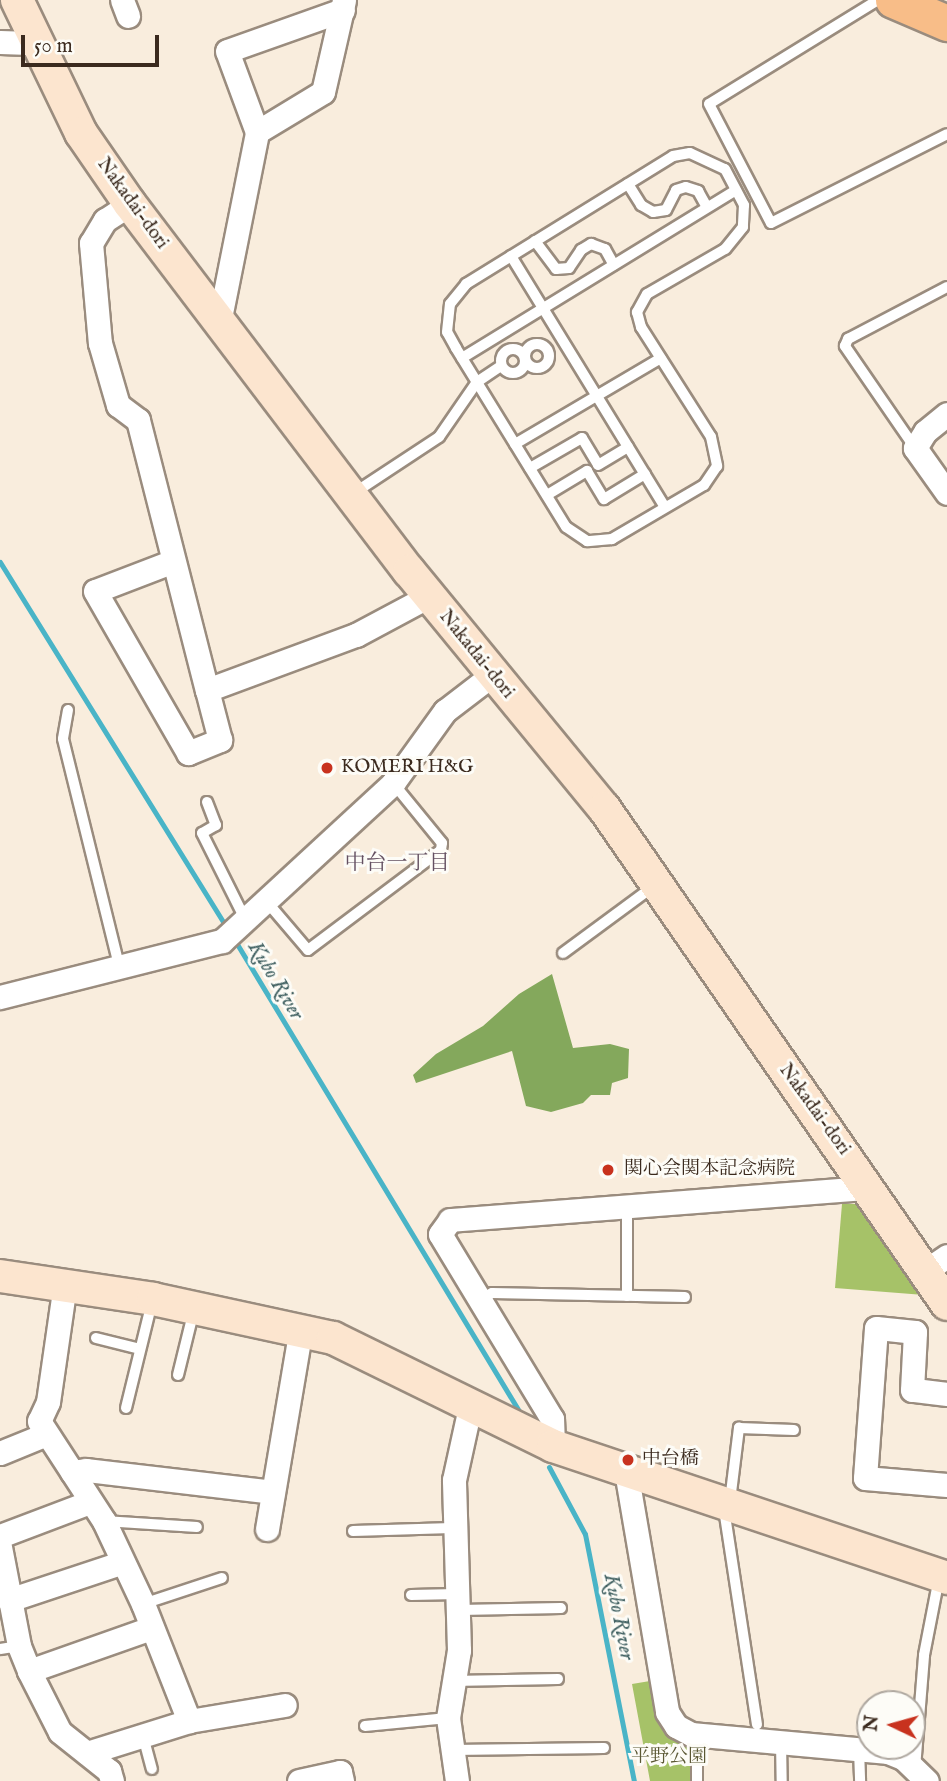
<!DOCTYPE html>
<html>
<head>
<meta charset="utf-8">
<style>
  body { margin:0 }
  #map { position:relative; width:947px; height:1781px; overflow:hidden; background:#f9eddd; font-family:"IM FELL English","Noto Serif JP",serif }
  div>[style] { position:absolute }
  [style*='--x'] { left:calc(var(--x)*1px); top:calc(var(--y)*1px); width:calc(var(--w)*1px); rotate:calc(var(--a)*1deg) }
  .green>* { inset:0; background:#a6c268 }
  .forest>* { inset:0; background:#84a85c }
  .stream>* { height:5px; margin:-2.5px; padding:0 2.5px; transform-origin:2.5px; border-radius:2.5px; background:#49b4c7 }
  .roads { filter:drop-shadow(2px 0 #9a8c7e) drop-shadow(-2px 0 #9a8c7e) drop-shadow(0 2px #9a8c7e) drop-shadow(0 -2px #9a8c7e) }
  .lane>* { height:10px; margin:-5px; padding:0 5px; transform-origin:5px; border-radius:5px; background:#fff }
  .lane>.ring { margin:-5px; padding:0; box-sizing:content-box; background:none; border:10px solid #fff; border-radius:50% }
  .street>* { height:23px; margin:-11.5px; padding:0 11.5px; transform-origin:11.5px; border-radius:11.5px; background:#fff }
  .secondary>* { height:32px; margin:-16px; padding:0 16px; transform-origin:16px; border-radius:16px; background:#fce5cf }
  .primary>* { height:35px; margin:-17.5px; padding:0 17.5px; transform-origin:17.5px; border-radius:17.5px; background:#f8bd88 }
  .dots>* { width:19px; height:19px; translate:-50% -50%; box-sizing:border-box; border:4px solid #fdfcf7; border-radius:50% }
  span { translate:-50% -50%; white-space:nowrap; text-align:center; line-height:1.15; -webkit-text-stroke:6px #fdfcf7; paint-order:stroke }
  .street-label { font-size:19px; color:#3b2a1e }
  .poi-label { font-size:19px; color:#3b2a1e }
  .left { translate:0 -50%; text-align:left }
  .park-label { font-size:19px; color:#5b5834 }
  .neighbourhood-label { font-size:21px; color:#645061 }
  .water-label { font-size:21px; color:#416162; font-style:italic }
  .north { position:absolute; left:856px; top:1690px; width:70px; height:70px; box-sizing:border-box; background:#fdfcf7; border:2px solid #afa8a0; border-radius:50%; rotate:275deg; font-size:19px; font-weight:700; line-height:28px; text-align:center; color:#3b2a1e }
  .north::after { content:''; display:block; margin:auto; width:24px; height:32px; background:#c8321e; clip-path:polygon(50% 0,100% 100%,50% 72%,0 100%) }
  .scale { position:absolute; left:21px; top:35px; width:138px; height:32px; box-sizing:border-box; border:4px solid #3b2a1e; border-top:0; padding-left:9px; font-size:21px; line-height:24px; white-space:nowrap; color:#3b2a1e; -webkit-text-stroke:5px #fdfcf7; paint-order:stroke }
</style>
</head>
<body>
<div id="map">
  <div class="green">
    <div style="clip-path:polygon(842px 1204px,860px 1204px,924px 1295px,835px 1288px)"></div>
    <div style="clip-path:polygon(650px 1681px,657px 1712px,690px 1743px,691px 1781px,650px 1781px,632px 1684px)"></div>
  </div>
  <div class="forest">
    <div style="clip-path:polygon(552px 974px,573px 1048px,610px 1044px,629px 1049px,628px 1078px,612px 1083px,610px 1095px,591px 1095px,583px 1103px,551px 1112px,526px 1106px,512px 1051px,416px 1083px,413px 1075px,436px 1054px,483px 1026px,519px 994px)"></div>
  </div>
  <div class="stream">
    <div style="--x:0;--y:562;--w:431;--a:58.2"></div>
    <div style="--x:234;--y:939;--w:557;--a:58.88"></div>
    <div style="--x:549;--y:1467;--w:76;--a:61.8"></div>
    <div style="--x:585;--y:1534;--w:252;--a:78.8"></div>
  </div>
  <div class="roads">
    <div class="lane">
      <div style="--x:878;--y:0;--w:198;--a:148.4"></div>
      <div style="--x:709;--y:104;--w:134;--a:62.5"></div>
      <div style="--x:771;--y:223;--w:197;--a:-26.8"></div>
      <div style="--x:690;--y:153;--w:38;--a:25"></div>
      <div style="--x:725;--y:169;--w:41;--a:62.2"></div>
      <div style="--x:744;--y:205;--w:22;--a:93"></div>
      <div style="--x:743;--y:227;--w:28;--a:129"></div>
      <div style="--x:725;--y:249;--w:90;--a:150"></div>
      <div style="--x:647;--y:294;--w:21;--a:119"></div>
      <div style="--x:637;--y:312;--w:16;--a:75"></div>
      <div style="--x:641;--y:327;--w:130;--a:57.5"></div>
      <div style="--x:711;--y:437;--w:30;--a:78"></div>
      <div style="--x:717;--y:466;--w:23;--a:124"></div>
      <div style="--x:704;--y:485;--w:107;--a:149.6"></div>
      <div style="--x:612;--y:539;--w:25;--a:175"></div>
      <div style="--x:587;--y:541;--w:25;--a:-146"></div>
      <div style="--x:566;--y:527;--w:210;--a:-121.6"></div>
      <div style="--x:456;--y:348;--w:18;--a:-119"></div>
      <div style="--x:447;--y:332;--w:28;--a:-84"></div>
      <div style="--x:450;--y:304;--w:26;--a:-51"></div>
      <div style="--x:466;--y:284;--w:243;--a:-31.7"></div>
      <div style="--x:673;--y:156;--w:17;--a:-10"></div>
      <div style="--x:628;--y:184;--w:25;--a:58"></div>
      <div style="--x:641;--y:205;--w:14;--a:30"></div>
      <div style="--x:653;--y:212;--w:13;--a:-9"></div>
      <div style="--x:666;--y:210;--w:22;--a:-63"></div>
      <div style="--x:676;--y:190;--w:10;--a:-17"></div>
      <div style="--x:686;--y:187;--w:13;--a:18"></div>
      <div style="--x:698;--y:191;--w:18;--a:61"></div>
      <div style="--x:535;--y:241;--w:35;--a:53"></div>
      <div style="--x:556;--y:269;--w:13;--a:-4"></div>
      <div style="--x:569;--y:268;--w:22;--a:-56"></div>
      <div style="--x:581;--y:250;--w:12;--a:-31"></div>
      <div style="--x:591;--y:244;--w:15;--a:20"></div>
      <div style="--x:605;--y:249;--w:18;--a:61"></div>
      <div style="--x:511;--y:256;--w:294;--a:58.5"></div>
      <div class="ring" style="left:525px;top:344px;width:14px;height:14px"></div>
      <div class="ring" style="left:501px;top:349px;width:14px;height:14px"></div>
      <div style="--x:462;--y:358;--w:321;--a:-31.5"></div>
      <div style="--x:515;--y:444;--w:169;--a:-30.5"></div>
      <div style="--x:915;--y:448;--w:124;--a:-124.5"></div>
      <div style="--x:845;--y:346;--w:8;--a:-67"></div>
      <div style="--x:848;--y:339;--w:112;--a:-27.7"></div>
      <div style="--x:530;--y:468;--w:60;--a:-30"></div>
      <div style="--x:582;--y:438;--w:31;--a:59"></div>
      <div style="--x:598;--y:465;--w:35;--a:-31"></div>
      <div style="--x:354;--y:493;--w:102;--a:-33.4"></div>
      <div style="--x:439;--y:437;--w:67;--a:-55.4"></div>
      <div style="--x:477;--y:382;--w:29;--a:-34"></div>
      <div style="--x:547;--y:495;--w:47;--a:-31"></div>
      <div style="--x:587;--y:471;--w:33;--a:59"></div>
      <div style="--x:604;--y:499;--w:48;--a:-31.4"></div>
      <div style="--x:68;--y:710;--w:29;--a:100"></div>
      <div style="--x:63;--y:739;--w:237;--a:76.1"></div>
      <div style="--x:207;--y:802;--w:25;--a:69"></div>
      <div style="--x:216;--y:825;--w:16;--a:150"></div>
      <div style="--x:202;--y:833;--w:96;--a:63.4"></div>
      <div style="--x:267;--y:902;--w:63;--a:49.5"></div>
      <div style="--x:308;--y:950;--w:166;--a:-36.9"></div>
      <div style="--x:441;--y:850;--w:7;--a:-82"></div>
      <div style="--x:442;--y:843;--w:77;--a:-129.2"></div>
      <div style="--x:563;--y:953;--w:113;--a:-36.4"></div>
      <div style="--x:627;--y:1296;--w:91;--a:-90"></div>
      <div style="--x:479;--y:1300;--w:15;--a:-28"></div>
      <div style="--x:492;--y:1293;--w:193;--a:1.2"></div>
      <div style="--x:96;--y:1338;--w:45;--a:14"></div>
      <div style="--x:178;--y:1375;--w:67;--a:-76.2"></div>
      <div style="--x:126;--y:1408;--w:109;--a:-76.2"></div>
      <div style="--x:730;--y:1501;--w:74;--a:-83"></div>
      <div style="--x:739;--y:1428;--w:55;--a:2.1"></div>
      <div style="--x:724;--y:1509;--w:218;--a:81.3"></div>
      <div style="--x:104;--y:1521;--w:93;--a:3.7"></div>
      <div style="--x:353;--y:1531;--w:99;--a:-1.7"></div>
      <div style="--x:411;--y:1595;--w:47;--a:-1.2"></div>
      <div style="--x:143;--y:1604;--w:83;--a:-18.2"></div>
      <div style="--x:460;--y:1610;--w:101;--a:-1.1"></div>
      <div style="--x:0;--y:1649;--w:19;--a:-9"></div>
      <div style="--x:452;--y:1681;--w:106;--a:-1.1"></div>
      <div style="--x:365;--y:1726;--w:83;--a:-5.5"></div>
      <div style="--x:697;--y:1735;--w:46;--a:90"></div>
      <div style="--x:143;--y:1736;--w:34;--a:75"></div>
      <div style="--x:781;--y:1742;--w:39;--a:89"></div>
      <div style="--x:859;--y:1749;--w:32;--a:88"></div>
      <div style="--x:453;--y:1750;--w:151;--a:-0.8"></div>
      <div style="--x:915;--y:1768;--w:113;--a:-85.4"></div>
      <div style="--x:924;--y:1655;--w:78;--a:-79"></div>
    </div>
    <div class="street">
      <div style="--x:122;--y:0;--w:17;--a:69"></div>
      <div style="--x:0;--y:42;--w:37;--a:2"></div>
      <div style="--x:257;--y:132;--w:86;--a:-110.3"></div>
      <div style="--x:227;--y:51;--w:123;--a:-19.5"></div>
      <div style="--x:130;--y:204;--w:30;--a:147"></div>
      <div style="--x:105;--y:220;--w:27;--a:121"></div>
      <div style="--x:91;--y:243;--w:100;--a:84.9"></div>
      <div style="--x:100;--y:343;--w:65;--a:73.8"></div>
      <div style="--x:118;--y:405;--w:25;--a:37"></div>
      <div style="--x:138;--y:420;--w:279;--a:75.7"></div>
      <div style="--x:207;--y:690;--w:159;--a:-20.3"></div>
      <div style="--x:356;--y:635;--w:83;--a:-28.1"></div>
      <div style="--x:219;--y:323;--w:195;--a:-78.7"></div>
      <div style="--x:257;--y:132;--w:77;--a:-31.2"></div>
      <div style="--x:323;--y:92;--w:94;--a:-77.1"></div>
      <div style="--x:947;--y:414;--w:28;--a:141"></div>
      <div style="--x:925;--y:432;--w:19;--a:122"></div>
      <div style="--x:915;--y:448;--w:55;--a:54.6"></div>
      <div style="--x:171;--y:562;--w:81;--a:159.1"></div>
      <div style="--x:95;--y:591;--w:187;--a:60.1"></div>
      <div style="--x:188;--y:753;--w:35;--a:-22"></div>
      <div style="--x:220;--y:740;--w:52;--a:-104.6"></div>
      <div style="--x:0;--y:997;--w:229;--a:-14.2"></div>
      <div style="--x:222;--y:941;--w:233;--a:-42.7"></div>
      <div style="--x:393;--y:783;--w:89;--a:-54.2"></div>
      <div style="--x:445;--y:711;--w:59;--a:-37.5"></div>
      <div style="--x:925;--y:1271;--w:27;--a:-34"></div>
      <div style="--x:65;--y:1284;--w:119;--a:98.2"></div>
      <div style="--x:48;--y:1402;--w:21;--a:115"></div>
      <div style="--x:39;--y:1421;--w:119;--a:57"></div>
      <div style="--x:104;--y:1521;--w:92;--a:64.8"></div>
      <div style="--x:143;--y:1604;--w:126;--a:68.5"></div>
      <div style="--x:189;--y:1721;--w:97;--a:-9.5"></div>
      <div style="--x:947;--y:1394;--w:35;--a:-173"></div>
      <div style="--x:912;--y:1390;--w:58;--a:-87"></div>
      <div style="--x:915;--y:1332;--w:39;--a:-174"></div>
      <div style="--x:876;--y:1328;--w:150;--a:94.2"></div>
      <div style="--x:865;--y:1478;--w:82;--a:4.9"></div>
      <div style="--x:553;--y:1446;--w:27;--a:-92"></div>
      <div style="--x:552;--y:1419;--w:216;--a:-121.2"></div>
      <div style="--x:440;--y:1234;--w:17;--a:-54"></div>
      <div style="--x:450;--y:1220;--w:421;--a:-4.4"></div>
      <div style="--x:0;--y:1453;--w:48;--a:-22.2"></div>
      <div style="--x:626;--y:1471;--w:244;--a:80.3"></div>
      <div style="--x:667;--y:1712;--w:17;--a:57"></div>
      <div style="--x:676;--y:1726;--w:17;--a:28"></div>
      <div style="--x:691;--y:1734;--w:198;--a:5.2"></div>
      <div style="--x:888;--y:1752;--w:16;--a:22"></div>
      <div style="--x:903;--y:1758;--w:33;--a:44"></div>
      <div style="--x:72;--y:1472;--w:14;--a:-8"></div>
      <div style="--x:86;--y:1470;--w:188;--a:6.7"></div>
      <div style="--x:267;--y:1529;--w:204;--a:-80.4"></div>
      <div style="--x:0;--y:1536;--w:96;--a:-20.7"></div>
      <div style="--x:0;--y:1547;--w:101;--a:79.1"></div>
      <div style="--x:19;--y:1646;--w:27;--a:68"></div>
      <div style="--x:29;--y:1671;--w:68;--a:63.1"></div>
      <div style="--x:60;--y:1732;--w:63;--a:38.5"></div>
      <div style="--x:109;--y:1771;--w:10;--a:73"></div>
      <div style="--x:9;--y:1600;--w:117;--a:-18.4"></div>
      <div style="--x:29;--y:1671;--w:129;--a:-19.4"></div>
      <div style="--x:87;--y:1753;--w:107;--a:-17.4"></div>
      <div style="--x:299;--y:1781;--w:42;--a:-12.4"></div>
      <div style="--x:340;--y:1772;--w:9;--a:77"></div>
      <div style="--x:457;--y:1781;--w:64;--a:-98.1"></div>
      <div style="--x:448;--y:1718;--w:69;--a:-80.8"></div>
      <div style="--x:459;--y:1650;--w:170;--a:-91.7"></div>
      <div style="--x:454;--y:1480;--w:75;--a:-77.6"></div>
    </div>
    <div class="secondary">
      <div style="--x:17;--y:0;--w:148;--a:64.3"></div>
      <div style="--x:81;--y:133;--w:86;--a:55.4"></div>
      <div style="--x:130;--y:204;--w:461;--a:52.8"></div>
      <div style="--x:409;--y:571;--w:307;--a:50.6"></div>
      <div style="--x:604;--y:808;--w:603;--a:55.33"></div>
      <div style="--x:0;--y:1276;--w:155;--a:8.5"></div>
      <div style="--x:153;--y:1299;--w:184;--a:12.2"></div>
      <div style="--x:333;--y:1338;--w:245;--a:26.1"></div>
      <div style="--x:553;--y:1446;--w:416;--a:18.5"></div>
    </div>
    <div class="primary">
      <div style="--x:893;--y:0;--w:59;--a:23.1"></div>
    </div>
  </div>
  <div class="dots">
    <div style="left:327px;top:768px;background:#c8321e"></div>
    <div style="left:608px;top:1170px;background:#c8321e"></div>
    <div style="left:628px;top:1460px;background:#c8321e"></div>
  </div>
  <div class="street-label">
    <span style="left:132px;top:204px;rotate:54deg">Nakadai-dori</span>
    <span style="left:476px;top:655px;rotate:51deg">Nakadai-dori</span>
    <span style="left:814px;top:1110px;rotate:54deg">Nakadai-dori</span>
  </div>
  <div class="poi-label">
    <span class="left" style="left:341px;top:768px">KOMERI H&amp;G</span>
    <span class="left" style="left:624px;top:1170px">関心会関本記念病院</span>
    <span class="left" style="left:642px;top:1460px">中台橋</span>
  </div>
  <div class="park-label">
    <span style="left:669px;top:1758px">平野公園</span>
  </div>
  <div class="neighbourhood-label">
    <span style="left:397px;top:864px">中台一丁目</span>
  </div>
  <div class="water-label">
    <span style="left:275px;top:981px;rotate:59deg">Kubo River</span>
    <span style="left:618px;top:1617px;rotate:79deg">Kubo River</span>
  </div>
  <div class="north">N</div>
  <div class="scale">50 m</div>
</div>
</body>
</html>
